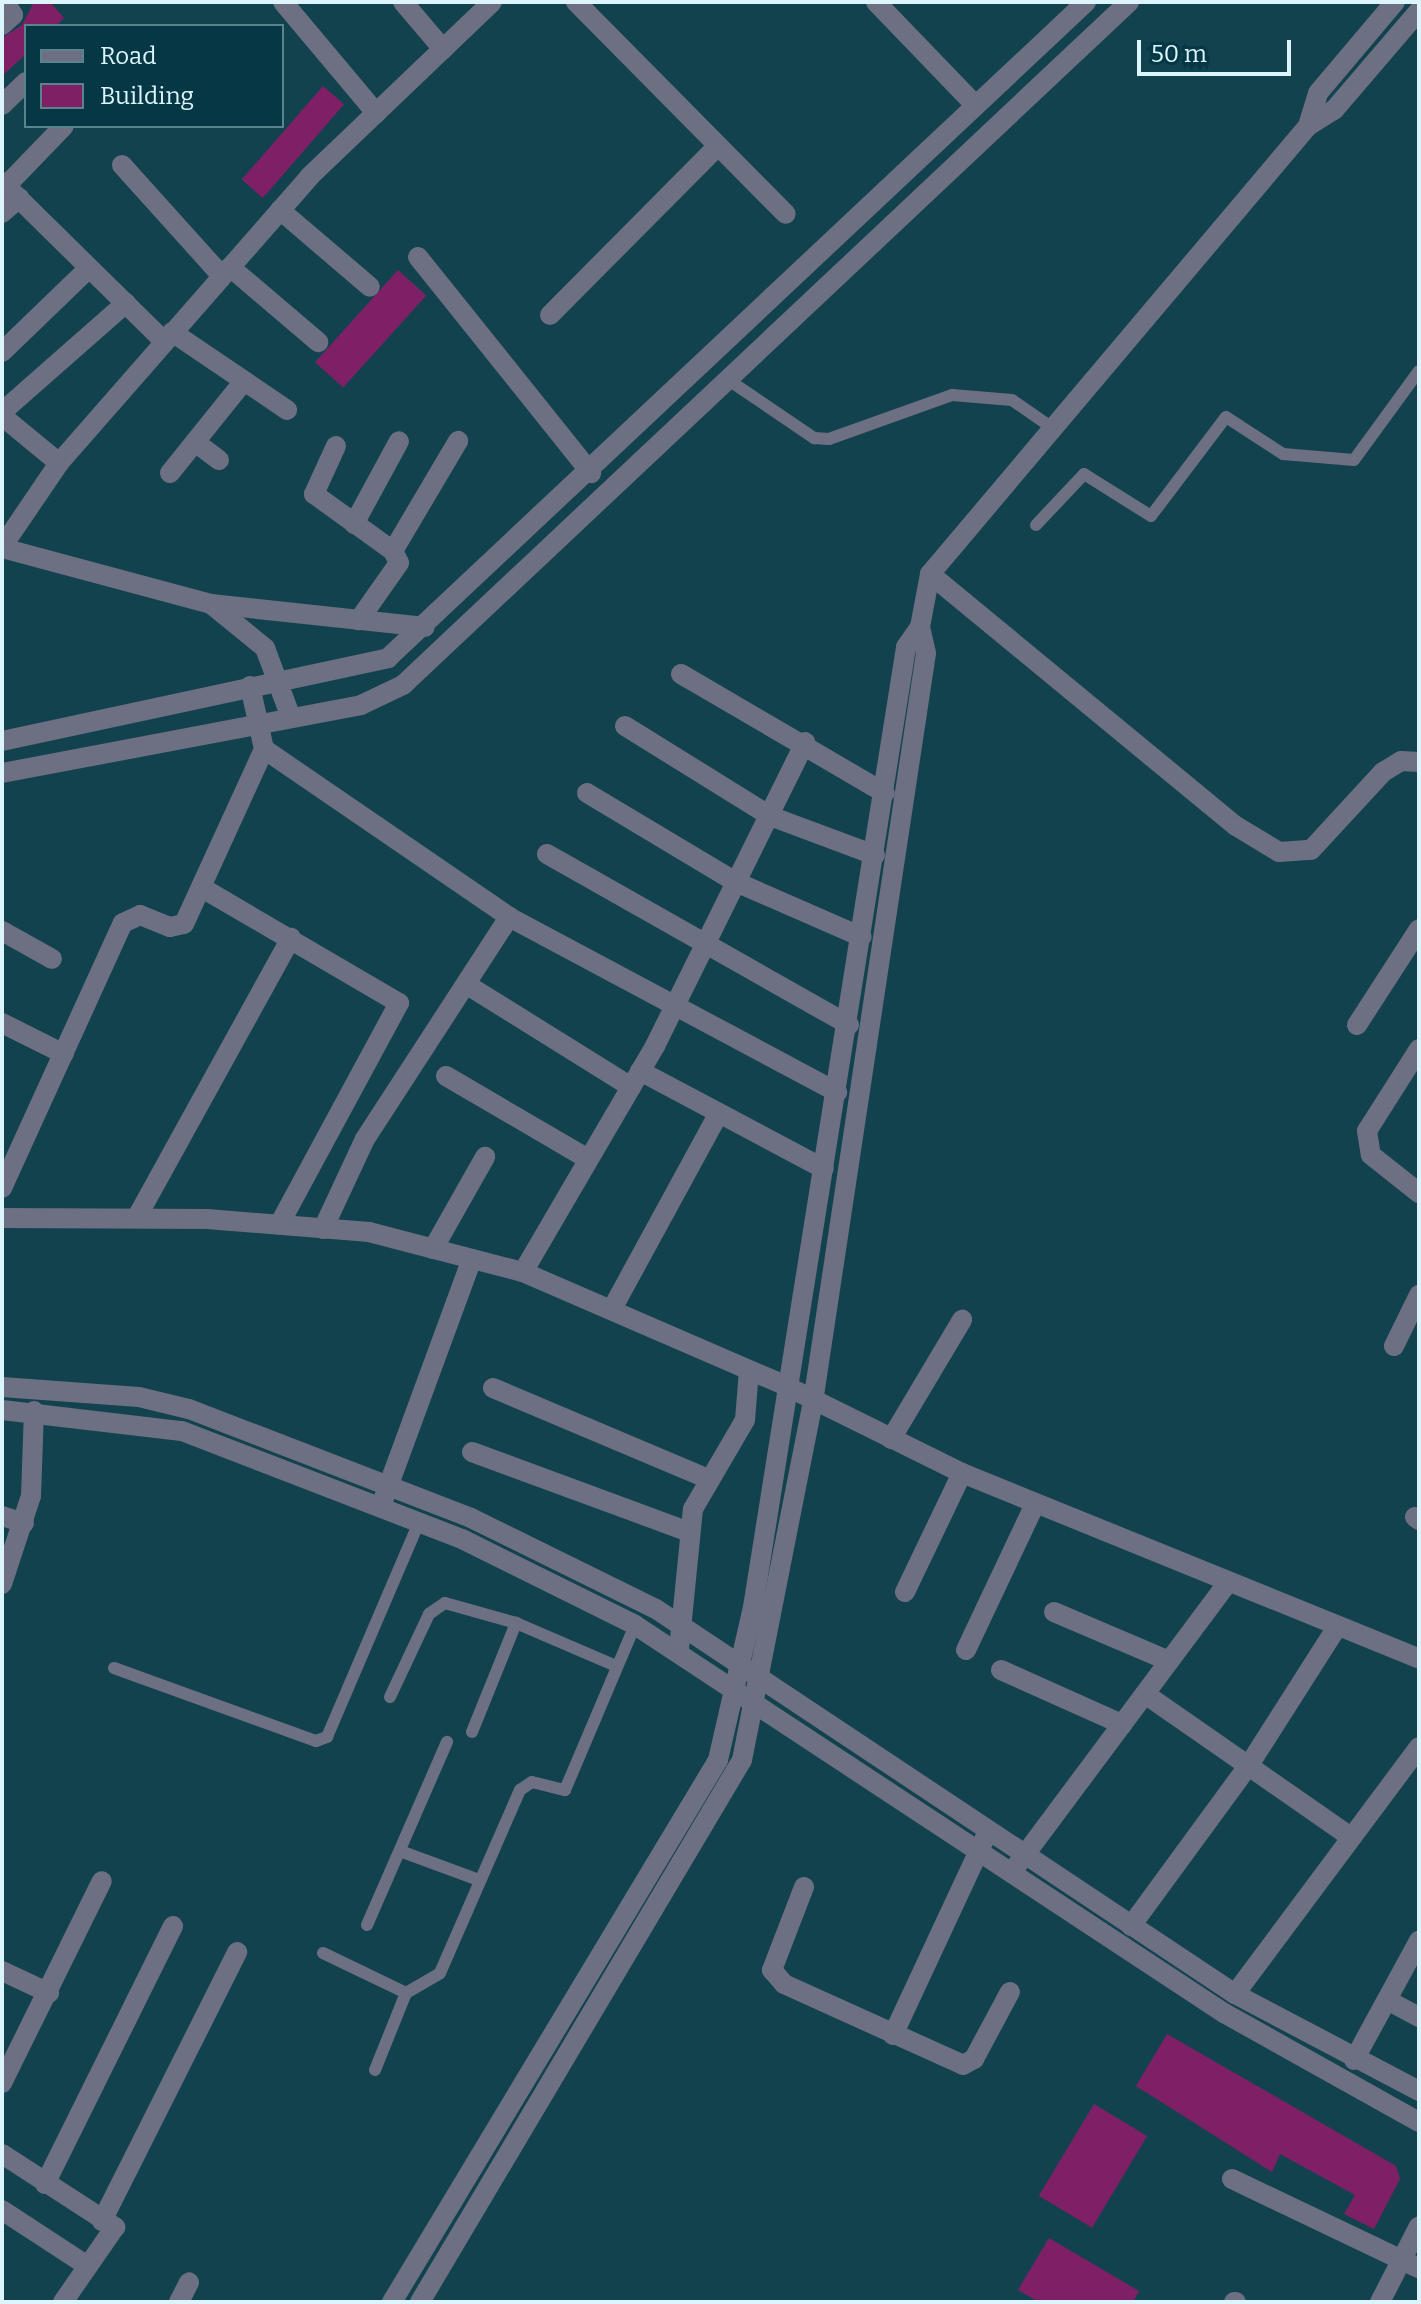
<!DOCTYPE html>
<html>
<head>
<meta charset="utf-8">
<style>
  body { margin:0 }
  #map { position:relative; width:1421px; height:2304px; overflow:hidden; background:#13424f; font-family:Bitter,serif }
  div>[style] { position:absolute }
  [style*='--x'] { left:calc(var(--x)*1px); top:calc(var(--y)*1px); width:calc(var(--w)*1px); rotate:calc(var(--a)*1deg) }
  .building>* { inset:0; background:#7f2066; transform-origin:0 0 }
  .service>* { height:12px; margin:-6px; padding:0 6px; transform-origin:6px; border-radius:6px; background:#6d6f83 }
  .minor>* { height:20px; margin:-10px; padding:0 10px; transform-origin:10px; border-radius:10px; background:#6d6f83 }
  .tertiary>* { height:20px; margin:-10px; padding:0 10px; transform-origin:10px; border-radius:10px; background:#6d6f83 }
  span { translate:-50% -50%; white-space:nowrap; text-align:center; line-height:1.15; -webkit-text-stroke:6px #053744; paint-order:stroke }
  .frame { position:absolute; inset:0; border:4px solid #dcf4fc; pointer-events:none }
  .legend { position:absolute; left:24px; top:24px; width:260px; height:104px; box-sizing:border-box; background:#053744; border:2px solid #5b838e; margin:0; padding:10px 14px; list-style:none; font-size:24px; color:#dcf4fc }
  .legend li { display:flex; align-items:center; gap:16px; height:40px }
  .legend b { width:40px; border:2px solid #5b838e }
  .scale { position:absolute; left:1137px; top:40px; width:154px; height:36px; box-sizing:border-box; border:4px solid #dcf4fc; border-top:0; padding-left:10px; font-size:24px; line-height:28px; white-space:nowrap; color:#dcf4fc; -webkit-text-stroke:6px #053744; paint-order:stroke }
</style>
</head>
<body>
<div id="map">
  <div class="building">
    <div style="clip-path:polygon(34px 2px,50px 2px,64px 18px,56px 26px,26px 26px,26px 54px,2px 76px,2px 38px,22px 25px)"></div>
    <div style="left:323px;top:86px;width:28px;height:124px;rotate:41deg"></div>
    <div style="left:398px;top:270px;width:38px;height:124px;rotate:42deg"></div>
    <div style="clip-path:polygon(1167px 2034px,1396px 2166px,1400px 2179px,1374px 2229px,1344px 2214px,1355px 2195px,1280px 2154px,1272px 2172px,1136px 2086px)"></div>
    <div style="left:1094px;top:2104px;width:62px;height:107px;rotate:31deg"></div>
    <div style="clip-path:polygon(1049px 2238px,1139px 2291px,1133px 2302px,1039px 2302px,1018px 2290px)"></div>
  </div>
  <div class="service">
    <div style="--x:730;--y:381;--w:102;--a:34.2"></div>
    <div style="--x:814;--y:438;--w:15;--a:4"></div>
    <div style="--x:829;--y:439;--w:131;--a:-19.7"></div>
    <div style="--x:952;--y:395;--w:60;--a:4.8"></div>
    <div style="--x:1012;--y:400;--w:47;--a:34.7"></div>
    <div style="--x:1036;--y:525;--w:70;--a:-46.7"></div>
    <div style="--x:1084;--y:474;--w:79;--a:32.1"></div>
    <div style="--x:1151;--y:516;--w:124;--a:-52.9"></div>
    <div style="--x:1226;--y:417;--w:68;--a:33"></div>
    <div style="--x:1283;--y:454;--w:71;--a:4.8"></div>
    <div style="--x:1354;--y:460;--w:110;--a:-53.9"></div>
    <div style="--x:114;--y:1668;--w:215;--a:19.9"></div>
    <div style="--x:316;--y:1741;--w:12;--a:-20"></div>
    <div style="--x:327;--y:1737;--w:234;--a:-66.8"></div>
    <div style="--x:390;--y:1697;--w:92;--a:-64.8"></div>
    <div style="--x:429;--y:1614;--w:19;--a:-35"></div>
    <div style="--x:445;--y:1603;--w:74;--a:15.7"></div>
    <div style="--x:516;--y:1623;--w:107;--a:23.2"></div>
    <div style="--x:472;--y:1732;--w:118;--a:-68"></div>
    <div style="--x:400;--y:1851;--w:84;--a:20.2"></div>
    <div style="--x:367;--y:1925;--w:200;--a:-66.4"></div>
    <div style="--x:323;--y:1953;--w:92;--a:25.7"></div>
    <div style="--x:375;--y:2070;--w:83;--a:-68.1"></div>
    <div style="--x:406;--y:1993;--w:39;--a:-30"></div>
    <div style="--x:440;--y:1973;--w:200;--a:-66.4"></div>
    <div style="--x:520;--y:1790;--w:14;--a:-34"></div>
    <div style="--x:532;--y:1782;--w:34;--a:14"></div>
    <div style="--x:565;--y:1790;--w:179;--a:-67"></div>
  </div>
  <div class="minor">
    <div style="--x:283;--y:2;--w:145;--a:50"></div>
    <div style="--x:403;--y:2;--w:62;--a:49.6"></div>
    <div style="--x:576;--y:2;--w:298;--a:45.3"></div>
    <div style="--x:876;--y:2;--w:143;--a:46.1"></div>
    <div style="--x:2;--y:25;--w:15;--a:-42"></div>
    <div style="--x:13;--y:15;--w:15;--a:-122"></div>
    <div style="--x:2;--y:105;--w:33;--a:-44"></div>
    <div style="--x:122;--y:165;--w:149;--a:48"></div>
    <div style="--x:2;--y:182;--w:227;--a:44.5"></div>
    <div style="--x:6;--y:186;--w:83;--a:-46"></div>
    <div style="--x:280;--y:210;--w:118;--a:40.5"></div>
    <div style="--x:2;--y:213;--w:23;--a:-41"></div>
    <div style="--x:418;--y:257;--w:277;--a:51.3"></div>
    <div style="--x:230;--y:267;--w:116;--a:40.4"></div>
    <div style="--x:550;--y:315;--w:238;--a:-45.2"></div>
    <div style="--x:172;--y:332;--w:139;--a:34.1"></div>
    <div style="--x:2;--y:352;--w:121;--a:-44"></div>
    <div style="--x:2;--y:412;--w:165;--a:-41.3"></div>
    <div style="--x:2;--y:416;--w:74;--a:39.5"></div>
    <div style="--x:195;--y:442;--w:30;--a:37"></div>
    <div style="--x:336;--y:446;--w:53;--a:114.6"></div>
    <div style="--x:314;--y:494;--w:97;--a:35.8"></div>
    <div style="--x:393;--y:551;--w:13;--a:63"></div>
    <div style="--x:399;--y:563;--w:70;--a:125.1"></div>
    <div style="--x:170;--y:473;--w:118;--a:-51.2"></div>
    <div style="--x:354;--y:524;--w:94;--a:-61.5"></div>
    <div style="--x:2;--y:547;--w:102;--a:-55.8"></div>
    <div style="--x:59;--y:463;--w:380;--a:-48.8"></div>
    <div style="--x:309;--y:177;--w:253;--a:-43.7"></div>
    <div style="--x:393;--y:551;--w:128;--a:-59.4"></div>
    <div style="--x:930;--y:574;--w:396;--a:39.5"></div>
    <div style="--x:1236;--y:826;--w:50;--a:31.2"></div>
    <div style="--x:1279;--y:852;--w:32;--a:-4"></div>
    <div style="--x:1311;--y:850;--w:106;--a:-47.3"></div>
    <div style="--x:1383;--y:772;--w:21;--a:-31"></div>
    <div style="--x:1401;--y:761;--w:18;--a:3"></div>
    <div style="--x:681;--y:674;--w:236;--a:30.3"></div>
    <div style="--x:250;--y:686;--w:65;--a:77.5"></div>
    <div style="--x:264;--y:749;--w:297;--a:34.4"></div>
    <div style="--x:509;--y:917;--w:372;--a:28.1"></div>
    <div style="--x:625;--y:726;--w:171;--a:31.8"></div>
    <div style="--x:770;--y:816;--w:112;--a:20.4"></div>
    <div style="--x:587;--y:793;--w:174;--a:30.9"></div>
    <div style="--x:736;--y:882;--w:137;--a:23.6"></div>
    <div style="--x:547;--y:854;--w:347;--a:29.5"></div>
    <div style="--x:204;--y:889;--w:226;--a:30.3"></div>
    <div style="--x:399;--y:1003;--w:252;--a:118.4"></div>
    <div style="--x:2;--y:931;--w:57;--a:29.2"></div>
    <div style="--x:469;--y:986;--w:191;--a:31.9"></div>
    <div style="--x:2;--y:1023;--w:69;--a:26.6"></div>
    <div style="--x:1357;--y:1025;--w:114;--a:-57.1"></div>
    <div style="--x:1419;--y:1049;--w:97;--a:122.4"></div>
    <div style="--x:1367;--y:1131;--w:24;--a:81"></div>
    <div style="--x:1371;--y:1155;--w:61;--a:38.4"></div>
    <div style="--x:640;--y:1071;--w:208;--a:28"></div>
    <div style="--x:446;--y:1076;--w:164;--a:30.3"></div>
    <div style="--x:2;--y:1188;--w:291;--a:-65.5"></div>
    <div style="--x:123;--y:923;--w:19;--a:-25"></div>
    <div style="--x:140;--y:915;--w:32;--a:22"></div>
    <div style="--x:170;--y:927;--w:14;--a:-12"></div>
    <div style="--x:184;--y:924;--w:192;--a:-65.4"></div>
    <div style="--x:137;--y:1217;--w:319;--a:-61.1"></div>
    <div style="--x:323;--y:1229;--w:99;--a:-65"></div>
    <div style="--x:365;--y:1139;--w:265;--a:-57"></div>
    <div style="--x:433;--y:1249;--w:106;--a:-60.5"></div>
    <div style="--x:523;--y:1272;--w:262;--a:-59.7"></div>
    <div style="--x:655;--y:1046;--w:339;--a:-63.7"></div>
    <div style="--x:612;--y:1309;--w:223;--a:-61.4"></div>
    <div style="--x:1394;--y:1346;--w:57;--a:-63.9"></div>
    <div style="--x:493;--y:1388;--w:231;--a:22.9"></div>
    <div style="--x:891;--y:1439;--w:139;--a:-59.2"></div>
    <div style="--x:472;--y:1452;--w:231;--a:20.2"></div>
    <div style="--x:381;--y:1506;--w:263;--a:-69.8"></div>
    <div style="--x:2;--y:1516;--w:23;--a:18"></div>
    <div style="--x:1415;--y:1517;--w:5;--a:37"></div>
    <div style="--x:2;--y:1584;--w:93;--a:-71.8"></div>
    <div style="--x:31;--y:1496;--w:85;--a:-88"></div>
    <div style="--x:905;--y:1592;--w:132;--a:-64.4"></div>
    <div style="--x:1054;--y:1612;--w:125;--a:23.1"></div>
    <div style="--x:679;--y:1649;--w:141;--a:-84.3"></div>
    <div style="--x:693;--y:1509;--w:103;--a:-59.7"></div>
    <div style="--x:745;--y:1420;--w:50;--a:-85.4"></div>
    <div style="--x:966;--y:1650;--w:161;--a:-64.7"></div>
    <div style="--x:1001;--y:1670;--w:133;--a:24.1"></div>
    <div style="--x:1145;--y:1694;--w:247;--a:34.8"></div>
    <div style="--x:1012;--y:1872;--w:358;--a:-53.3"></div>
    <div style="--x:804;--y:1887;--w:89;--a:111.1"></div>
    <div style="--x:772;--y:1970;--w:18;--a:49"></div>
    <div style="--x:784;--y:1984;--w:196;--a:24.3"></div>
    <div style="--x:963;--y:2065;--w:13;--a:-29"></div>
    <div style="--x:974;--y:2059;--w:76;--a:-61.8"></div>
    <div style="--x:1131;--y:1926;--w:200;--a:-53.8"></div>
    <div style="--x:1249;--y:1765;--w:160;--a:-57.5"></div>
    <div style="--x:2;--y:1971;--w:52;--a:25.1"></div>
    <div style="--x:1235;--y:1994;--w:308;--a:-53.3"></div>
    <div style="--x:1387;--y:2000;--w:36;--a:28"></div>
    <div style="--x:893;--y:2035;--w:220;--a:-65"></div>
    <div style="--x:1354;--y:2060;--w:136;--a:-61.4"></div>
    <div style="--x:2;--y:2083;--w:225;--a:-63.7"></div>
    <div style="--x:2;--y:2154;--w:135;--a:32.9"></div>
    <div style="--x:115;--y:2227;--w:91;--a:124.7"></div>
    <div style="--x:1232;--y:2179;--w:207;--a:25.5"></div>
    <div style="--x:45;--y:2184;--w:288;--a:-63.6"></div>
    <div style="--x:2;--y:2210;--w:100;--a:33.2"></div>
    <div style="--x:102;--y:2221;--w:301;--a:-63.3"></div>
    <div style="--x:179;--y:2302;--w:22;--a:-63"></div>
    <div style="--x:1234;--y:2302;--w:2;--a:0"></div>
  </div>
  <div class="tertiary">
    <div style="--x:1308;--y:126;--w:34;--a:-73"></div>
    <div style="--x:1318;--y:93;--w:119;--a:-49.8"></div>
    <div style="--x:2;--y:548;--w:216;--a:15"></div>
    <div style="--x:211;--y:604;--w:215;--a:6.1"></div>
    <div style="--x:211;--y:604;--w:70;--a:39.2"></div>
    <div style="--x:265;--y:648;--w:72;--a:69.5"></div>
    <div style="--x:2;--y:741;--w:395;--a:-12.1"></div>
    <div style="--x:388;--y:658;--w:958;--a:-43.22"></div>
    <div style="--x:2;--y:773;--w:365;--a:-10.7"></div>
    <div style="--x:361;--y:705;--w:47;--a:-25.5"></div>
    <div style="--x:403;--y:685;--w:997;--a:-43.25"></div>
    <div style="--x:2;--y:1218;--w:205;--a:0.3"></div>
    <div style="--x:207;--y:1219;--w:163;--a:4.6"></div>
    <div style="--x:369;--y:1232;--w:159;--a:14.6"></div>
    <div style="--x:523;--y:1272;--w:284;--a:23.4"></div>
    <div style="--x:784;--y:1385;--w:199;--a:26.3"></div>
    <div style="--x:962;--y:1473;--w:493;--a:22.1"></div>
    <div style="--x:2;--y:1387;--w:137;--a:4.2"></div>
    <div style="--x:139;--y:1397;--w:51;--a:13.5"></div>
    <div style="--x:189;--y:1409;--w:302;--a:21.1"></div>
    <div style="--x:471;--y:1518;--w:206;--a:26.2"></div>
    <div style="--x:656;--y:1609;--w:695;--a:33.62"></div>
    <div style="--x:1235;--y:1994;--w:208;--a:27.8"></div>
    <div style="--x:2;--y:1410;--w:181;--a:6.7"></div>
    <div style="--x:182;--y:1431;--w:300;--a:21.1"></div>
    <div style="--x:462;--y:1539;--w:193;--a:26.4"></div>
    <div style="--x:635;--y:1625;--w:705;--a:33.37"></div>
    <div style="--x:1224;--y:2013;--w:223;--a:29.2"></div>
    <div style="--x:392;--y:2302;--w:632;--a:-58.97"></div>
    <div style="--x:718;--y:1760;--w:157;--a:-77.1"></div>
    <div style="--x:753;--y:1607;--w:972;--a:-80.94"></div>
    <div style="--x:906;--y:647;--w:24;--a:-55"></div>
    <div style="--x:420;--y:2302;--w:630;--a:-59.29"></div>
    <div style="--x:742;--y:1760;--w:365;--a:-78.8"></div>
    <div style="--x:813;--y:1402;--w:757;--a:-81.42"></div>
    <div style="--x:926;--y:653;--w:27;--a:-103"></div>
    <div style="--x:920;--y:627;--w:54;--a:-79.3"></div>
    <div style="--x:930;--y:574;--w:586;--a:-49.84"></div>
    <div style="--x:1308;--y:126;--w:31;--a:-32"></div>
    <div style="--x:1334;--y:110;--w:130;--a:-49.4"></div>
    <div style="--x:1380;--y:2302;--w:85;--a:-62.8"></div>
  </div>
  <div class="frame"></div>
  <ul class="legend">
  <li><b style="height:10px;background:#6d6f83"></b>Road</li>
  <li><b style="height:22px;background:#7f2066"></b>Building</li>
  </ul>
  <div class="scale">50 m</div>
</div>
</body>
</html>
